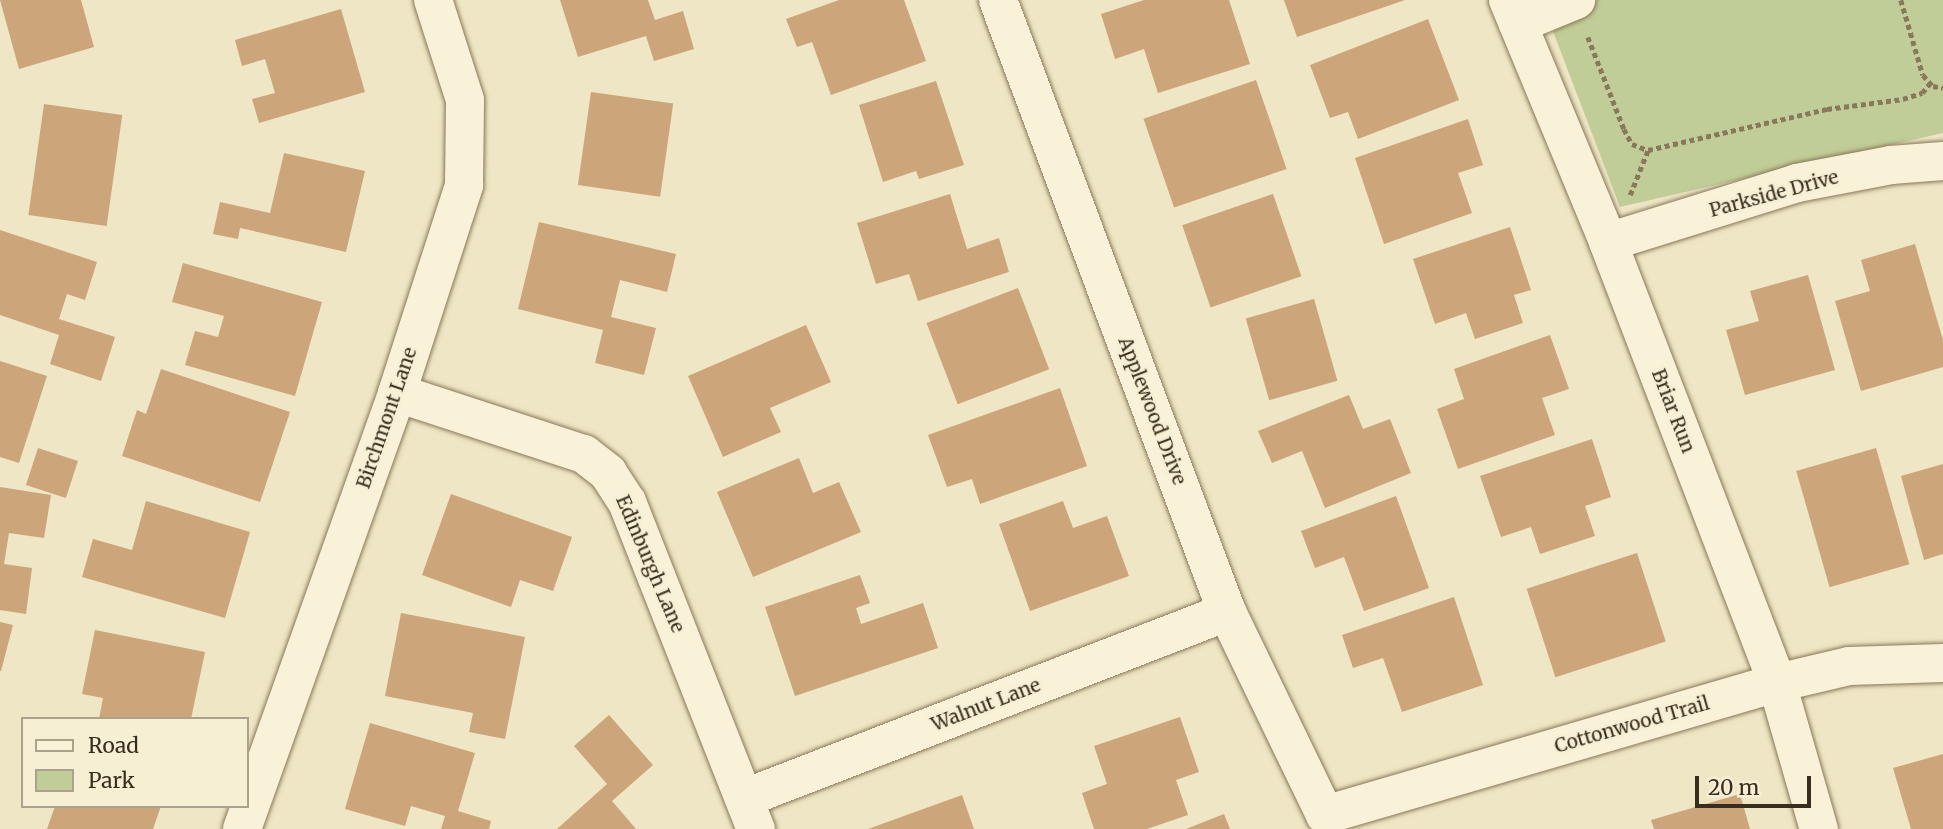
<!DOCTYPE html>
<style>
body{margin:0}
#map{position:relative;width:1943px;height:829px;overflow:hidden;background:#eee6c4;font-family:Merriweather,serif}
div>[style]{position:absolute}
.green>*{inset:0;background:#c1cd98}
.building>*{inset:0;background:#cda57a;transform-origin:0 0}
.path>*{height:4.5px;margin-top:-2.25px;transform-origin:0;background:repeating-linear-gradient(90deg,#89785a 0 5px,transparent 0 8.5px)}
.roads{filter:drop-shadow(0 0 2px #89785a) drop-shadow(0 0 2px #89785a)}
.minor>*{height:38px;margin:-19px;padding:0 19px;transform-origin:19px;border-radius:19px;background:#f9f2d8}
span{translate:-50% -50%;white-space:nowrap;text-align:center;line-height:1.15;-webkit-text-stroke:5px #f6efd4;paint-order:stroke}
.street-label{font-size:19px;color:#392e1e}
.legend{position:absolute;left:21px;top:717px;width:228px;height:91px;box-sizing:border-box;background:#f6efd4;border:2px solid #aaa28b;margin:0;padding:9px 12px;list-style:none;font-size:21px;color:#392e1e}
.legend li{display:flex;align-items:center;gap:14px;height:35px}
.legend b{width:35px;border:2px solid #aaa28b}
.scale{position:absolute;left:1695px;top:776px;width:116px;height:32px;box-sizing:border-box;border:4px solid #392e1e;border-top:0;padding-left:9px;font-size:21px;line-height:24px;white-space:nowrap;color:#392e1e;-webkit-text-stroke:5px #f6efd4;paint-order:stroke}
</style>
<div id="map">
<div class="green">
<i style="clip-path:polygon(1541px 0,1943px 0,1943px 133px,1620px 207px)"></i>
</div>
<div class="building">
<i style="clip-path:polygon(0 0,81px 0,94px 47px,19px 69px)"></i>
<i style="clip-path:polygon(560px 0,648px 0,655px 20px,683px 11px,694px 49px,654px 61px,646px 36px,578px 57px)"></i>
<i style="clip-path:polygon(839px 0,904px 0,926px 61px,831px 95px,812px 42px,797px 47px,786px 19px)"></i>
<i style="clip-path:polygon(1144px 0,1229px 0,1250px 64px,1158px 93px,1144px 49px,1115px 59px,1101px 14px)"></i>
<i style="clip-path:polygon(1284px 0,1405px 0,1297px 37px)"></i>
<i style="clip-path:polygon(341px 9px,365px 92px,259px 123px,252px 99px,275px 93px,265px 59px,242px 66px,235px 40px)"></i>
<i style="clip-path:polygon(1428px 19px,1459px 100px,1358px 139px,1348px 112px,1330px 118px,1310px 65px)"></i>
<i style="left:1256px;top:80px;width:94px;height:119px;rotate:71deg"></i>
<i style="clip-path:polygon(936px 81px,964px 165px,919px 179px,916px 171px,883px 182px,859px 105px)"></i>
<i style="left:591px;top:92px;width:83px;height:94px;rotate:8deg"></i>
<i style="left:44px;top:104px;width:79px;height:112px;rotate:8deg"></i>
<i style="clip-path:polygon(1468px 119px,1483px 165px,1458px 173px,1472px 213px,1384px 244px,1355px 158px)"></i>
<i style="clip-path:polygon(284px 153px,365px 171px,346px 252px,240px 228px,238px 239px,213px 234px,220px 202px,270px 213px)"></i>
<i style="clip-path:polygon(950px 194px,967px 249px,999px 238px,1009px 272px,918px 301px,909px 274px,876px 284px,857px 223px)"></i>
<i style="left:1273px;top:194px;width:87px;height:96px;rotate:71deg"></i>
<i style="clip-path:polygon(539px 222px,676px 254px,667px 292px,620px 280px,611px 317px,656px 328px,644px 375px,595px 363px,603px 330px,518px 309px)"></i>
<i style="clip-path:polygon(1510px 227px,1531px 290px,1514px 295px,1523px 323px,1475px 339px,1466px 313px,1435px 324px,1413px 259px)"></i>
<i style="clip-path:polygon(0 230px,97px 262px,85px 300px,67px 294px,59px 319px,115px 337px,101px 381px,50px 364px,59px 335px,0 315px)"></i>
<i style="clip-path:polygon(1915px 244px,1943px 340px,1943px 367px,1861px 391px,1835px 301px,1870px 291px,1861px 260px)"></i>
<i style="clip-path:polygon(183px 263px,322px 302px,295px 396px,185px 365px,195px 331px,218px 337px,224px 316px,172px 302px)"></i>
<i style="clip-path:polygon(1808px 275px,1835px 370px,1745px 395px,1726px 330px,1759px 321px,1750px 291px)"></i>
<i style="left:1018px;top:288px;width:87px;height:98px;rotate:69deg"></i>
<i style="left:1314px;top:299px;width:85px;height:71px;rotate:74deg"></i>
<i style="clip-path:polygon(806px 325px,831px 382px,770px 408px,781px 432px,723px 457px,688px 376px)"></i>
<i style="clip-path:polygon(1550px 335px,1569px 389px,1542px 398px,1555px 435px,1458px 469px,1437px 409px,1464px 399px,1454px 369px)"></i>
<i style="clip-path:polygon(0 361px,47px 376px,19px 463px,0 457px)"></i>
<i style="clip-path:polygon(161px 369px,290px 412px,260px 502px,122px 456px,137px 410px,146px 414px)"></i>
<i style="clip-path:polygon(1060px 388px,1087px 466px,980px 504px,972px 479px,947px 487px,928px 435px)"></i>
<i style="clip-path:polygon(1349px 395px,1363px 429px,1390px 419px,1411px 473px,1325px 508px,1302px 451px,1272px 463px,1258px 431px)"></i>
<i style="clip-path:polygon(1592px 439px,1611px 497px,1585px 506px,1595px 536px,1540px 554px,1531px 527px,1501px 537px,1480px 476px)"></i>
<i style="left:38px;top:448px;width:42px;height:39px;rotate:18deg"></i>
<i style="left:1876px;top:448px;width:121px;height:83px;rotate:74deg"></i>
<i style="clip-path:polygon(799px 458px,813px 493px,839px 482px,861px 532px,753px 577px,717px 492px)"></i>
<i style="clip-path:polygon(1943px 464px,1943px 554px,1924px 560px,1901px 476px)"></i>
<i style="clip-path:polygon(0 487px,51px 495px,44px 538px,9px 533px,4px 564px,32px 568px,26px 614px,0 610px)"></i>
<i style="clip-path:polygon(451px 494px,572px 537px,553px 591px,520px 580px,511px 607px,422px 575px)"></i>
<i style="clip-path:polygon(1396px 496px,1429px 588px,1364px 611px,1344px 557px,1315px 568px,1301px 531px)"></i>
<i style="clip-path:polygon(146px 501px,250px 532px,225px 618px,82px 577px,93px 539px,132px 550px)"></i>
<i style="clip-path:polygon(1063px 501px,1073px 528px,1107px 516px,1129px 576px,1030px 611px,999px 524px)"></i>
<i style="left:1637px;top:553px;width:93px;height:116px;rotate:72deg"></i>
<i style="clip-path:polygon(860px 575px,870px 603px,856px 608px,861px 624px,923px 603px,938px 648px,795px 696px,765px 607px)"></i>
<i style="clip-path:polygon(1454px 597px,1483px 685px,1402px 712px,1383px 658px,1353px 668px,1342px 635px)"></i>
<i style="clip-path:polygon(401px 613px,525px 637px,505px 739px,469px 732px,473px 713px,385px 696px)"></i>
<i style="clip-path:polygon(0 622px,13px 625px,1px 671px,0 671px)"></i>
<i style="clip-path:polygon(95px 630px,205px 652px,191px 719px,99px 719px,103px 698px,82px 694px)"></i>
<i style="clip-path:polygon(609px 715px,653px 765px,612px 801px,636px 829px,557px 829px,607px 784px,574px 746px)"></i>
<i style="clip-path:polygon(1180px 717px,1199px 772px,1176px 780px,1188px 815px,1147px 829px,1094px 829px,1082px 793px,1107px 784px,1094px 746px)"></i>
<i style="clip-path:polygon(370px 723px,475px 753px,458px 811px,491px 821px,489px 829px,441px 829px,445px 816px,411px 806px,405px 826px,345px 809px)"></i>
<i style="clip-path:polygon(1943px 754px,1943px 829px,1911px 829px,1893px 768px)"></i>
<i style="clip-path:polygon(1740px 794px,1750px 829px,1654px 829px,1651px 820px)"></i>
<i style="clip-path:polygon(962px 795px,974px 829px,868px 829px)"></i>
<i style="clip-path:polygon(55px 806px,161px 806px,153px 829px,47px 829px)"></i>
<i style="clip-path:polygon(1224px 814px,1230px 829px,1186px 829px)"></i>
</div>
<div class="path">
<i style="left:1901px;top:0;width:78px;rotate:73.7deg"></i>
<i style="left:1923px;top:75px;width:15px;rotate:48deg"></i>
<i style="left:1933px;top:86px;width:10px;rotate:11deg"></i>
<i style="left:1588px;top:37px;width:99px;rotate:68.6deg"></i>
<i style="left:1624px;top:129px;width:17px;rotate:62deg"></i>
<i style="left:1632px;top:144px;width:17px;rotate:21deg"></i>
<i style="left:1648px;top:150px;width:184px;rotate:-12.9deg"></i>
<i style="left:1827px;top:109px;width:77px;rotate:-7.5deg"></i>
<i style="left:1903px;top:99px;width:20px;rotate:-18deg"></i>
<i style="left:1922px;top:93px;width:13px;rotate:-51deg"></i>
<i style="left:1630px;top:195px;width:48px;rotate:-68.2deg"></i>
</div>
<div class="roads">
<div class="minor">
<i style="left:998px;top:0;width:653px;rotate:69.49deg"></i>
<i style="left:1227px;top:612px;width:225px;rotate:64.2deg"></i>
<i style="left:1325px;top:815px;width:471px;rotate:-16.3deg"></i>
<i style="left:1777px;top:683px;width:74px;rotate:-13.3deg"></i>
<i style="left:1849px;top:666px;width:94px;rotate:-1.8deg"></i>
<i style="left:1508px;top:0;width:262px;rotate:67.5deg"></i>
<i style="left:1608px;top:242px;width:472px;rotate:69deg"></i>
<i style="left:1777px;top:683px;width:152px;rotate:74deg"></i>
<i style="left:1518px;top:24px;width:63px;rotate:-22.5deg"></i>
<i style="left:1608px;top:242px;width:198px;rotate:-17.3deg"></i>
<i style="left:1797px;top:183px;width:96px;rotate:-10.8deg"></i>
<i style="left:1891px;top:165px;width:52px;rotate:-4.4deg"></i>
<i style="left:397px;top:393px;width:197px;rotate:18.1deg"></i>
<i style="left:584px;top:454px;width:31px;rotate:38deg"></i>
<i style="left:608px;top:473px;width:35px;rotate:57deg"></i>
<i style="left:627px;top:502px;width:352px;rotate:68.5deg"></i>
<i style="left:745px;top:798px;width:517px;rotate:-21.1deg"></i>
<i style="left:242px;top:829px;width:463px;rotate:-70.4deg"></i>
<i style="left:397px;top:393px;width:219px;rotate:-72.1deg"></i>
<i style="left:464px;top:185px;width:85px;rotate:-89.3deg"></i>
<i style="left:465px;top:100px;width:105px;rotate:-107.7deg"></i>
</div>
</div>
<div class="street-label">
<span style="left:1774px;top:194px;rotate:-15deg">Parkside Drive</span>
<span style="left:1152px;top:411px;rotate:69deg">Applewood Drive</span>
<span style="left:1673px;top:411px;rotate:69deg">Briar Run</span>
<span style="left:387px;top:418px;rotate:-71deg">Birchmont Lane</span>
<span style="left:650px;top:564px;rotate:67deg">Edinburgh Lane</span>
<span style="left:986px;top:705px;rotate:-21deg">Walnut Lane</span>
<span style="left:1632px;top:725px;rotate:-16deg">Cottonwood Trail</span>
</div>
<ul class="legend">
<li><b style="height:9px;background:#f9f2d8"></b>Road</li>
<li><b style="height:19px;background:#c1cd98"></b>Park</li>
</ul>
<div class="scale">20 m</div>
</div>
